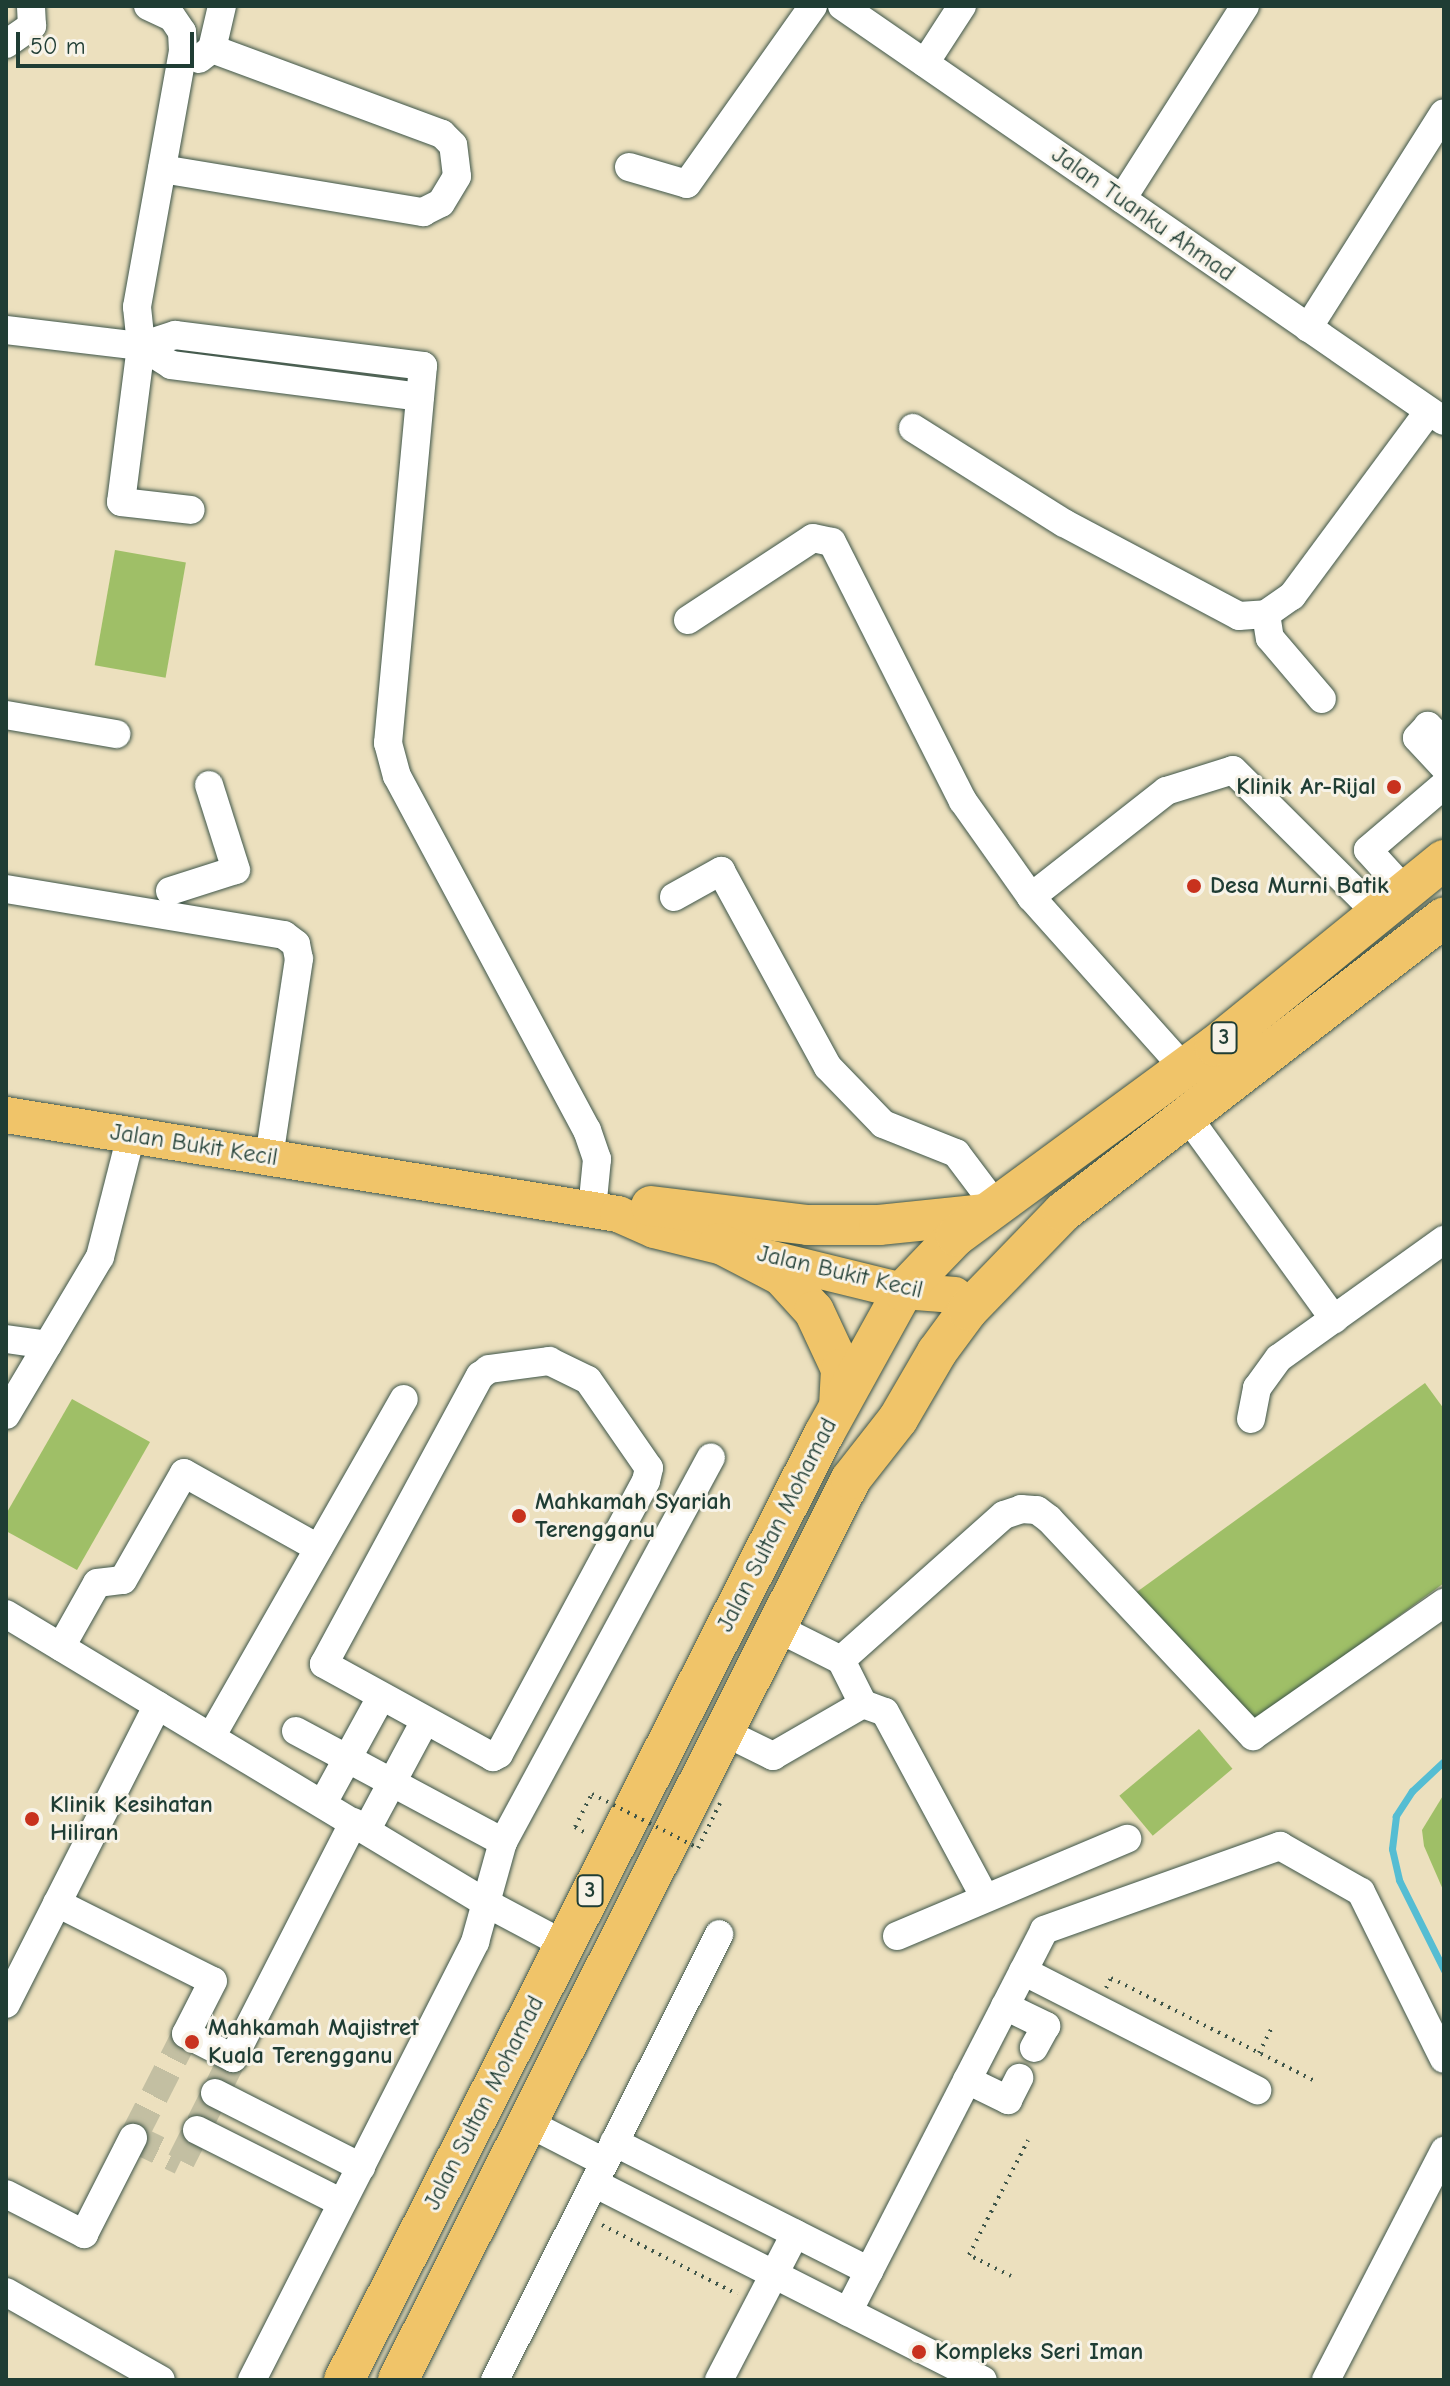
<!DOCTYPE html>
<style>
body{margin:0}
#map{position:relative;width:1450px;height:2386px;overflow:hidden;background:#ece0be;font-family:"Comic Neue",sans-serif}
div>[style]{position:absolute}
.green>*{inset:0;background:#9fbf67;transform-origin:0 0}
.stream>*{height:7px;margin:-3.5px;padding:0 3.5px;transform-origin:3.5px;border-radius:3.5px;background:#55bdd3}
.minor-tunnel>*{height:28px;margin-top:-14px;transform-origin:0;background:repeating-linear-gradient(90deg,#c3bfa2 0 28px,transparent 0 42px)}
.path>*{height:4px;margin-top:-2px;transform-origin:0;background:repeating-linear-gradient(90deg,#3e5549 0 2px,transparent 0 8px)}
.roads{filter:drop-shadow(0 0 2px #3e5549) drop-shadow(0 0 2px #3e5549)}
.minor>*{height:28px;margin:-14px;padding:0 14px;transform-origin:14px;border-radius:14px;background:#fff}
.major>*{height:36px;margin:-18px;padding:0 18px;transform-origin:18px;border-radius:18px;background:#f0c469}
.highway>*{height:40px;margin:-20px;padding:0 20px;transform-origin:20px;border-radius:20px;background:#f0c469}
.path-bridge>*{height:4px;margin-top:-2px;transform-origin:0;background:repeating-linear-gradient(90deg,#3e5549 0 2px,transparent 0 8px)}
.dots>*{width:22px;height:22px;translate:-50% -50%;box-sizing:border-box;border:4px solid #f7f3e8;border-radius:50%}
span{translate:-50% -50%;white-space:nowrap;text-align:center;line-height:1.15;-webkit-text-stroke:6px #f7f3e8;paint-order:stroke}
.shield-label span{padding:2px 6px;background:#f7f3e8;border:2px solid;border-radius:6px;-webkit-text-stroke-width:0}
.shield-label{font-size:22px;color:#1f3d34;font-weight:700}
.street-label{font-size:24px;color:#1f3d34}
.poi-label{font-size:24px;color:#1f3d34;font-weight:700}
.right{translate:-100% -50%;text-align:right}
.left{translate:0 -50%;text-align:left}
.frame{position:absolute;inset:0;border:8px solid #1f3d34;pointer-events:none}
.scale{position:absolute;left:16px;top:32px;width:178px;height:36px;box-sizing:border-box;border:4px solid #1f3d34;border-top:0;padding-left:10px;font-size:24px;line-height:28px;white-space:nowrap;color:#1f3d34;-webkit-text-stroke:6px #f7f3e8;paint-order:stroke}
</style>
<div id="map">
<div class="green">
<i style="left:115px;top:550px;width:72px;height:117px;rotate:10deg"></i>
<i style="clip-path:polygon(1425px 1383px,1444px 1409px,1444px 1583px,1253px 1722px,1134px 1594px)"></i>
<i style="clip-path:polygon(72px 1399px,150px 1442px,77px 1570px,6px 1531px,6px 1514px)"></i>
<i style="left:1199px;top:1729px;width:52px;height:104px;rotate:50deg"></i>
<i style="clip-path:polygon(1444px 1794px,1444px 1892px,1424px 1846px,1422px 1830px)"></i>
</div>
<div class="stream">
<i style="left:1444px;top:1761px;width:44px;rotate:136.8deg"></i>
<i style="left:1412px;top:1791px;width:30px;rotate:123deg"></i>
<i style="left:1396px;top:1816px;width:33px;rotate:97deg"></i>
<i style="left:1392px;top:1849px;width:32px;rotate:77deg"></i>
<i style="left:1399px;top:1880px;width:101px;rotate:63.4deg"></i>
</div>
<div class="minor-tunnel">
<i style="left:186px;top:2034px;width:117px;rotate:117deg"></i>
<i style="left:133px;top:2138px;width:53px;rotate:25.6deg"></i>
<i style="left:181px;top:2161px;width:115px;rotate:-63.2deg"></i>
</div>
<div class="path">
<i style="left:575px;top:1827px;width:13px;rotate:29deg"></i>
<i style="left:1106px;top:1988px;width:11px;rotate:-63deg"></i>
<i style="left:1111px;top:1978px;width:229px;rotate:26.8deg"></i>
<i style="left:1259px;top:2053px;width:31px;rotate:-63deg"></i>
<i style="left:602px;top:2225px;width:152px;rotate:27.1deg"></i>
<i style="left:1011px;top:2276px;width:47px;rotate:-153.4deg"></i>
<i style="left:969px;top:2255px;width:129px;rotate:-62.8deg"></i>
</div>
<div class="roads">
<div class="minor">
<i style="left:148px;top:6px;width:26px;rotate:25deg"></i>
<i style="left:172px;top:17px;width:18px;rotate:56deg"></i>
<i style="left:182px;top:32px;width:19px;rotate:87deg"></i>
<i style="left:183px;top:51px;width:260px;rotate:100.2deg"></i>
<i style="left:137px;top:307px;width:39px;rotate:84deg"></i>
<i style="left:141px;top:346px;width:157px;rotate:97.3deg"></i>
<i style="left:121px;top:502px;width:70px;rotate:6.5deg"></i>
<i style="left:842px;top:6px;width:731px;rotate:34.58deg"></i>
<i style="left:6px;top:44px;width:32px;rotate:-35deg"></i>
<i style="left:32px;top:26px;width:20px;rotate:-93deg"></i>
<i style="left:199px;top:59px;width:16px;rotate:-38deg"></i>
<i style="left:212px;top:49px;width:44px;rotate:-76.9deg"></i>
<i style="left:925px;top:63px;width:68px;rotate:-57deg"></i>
<i style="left:629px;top:167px;width:60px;rotate:16.3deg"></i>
<i style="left:687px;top:184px;width:218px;rotate:-54.7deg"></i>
<i style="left:162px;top:169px;width:265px;rotate:9.4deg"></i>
<i style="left:423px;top:212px;width:20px;rotate:-27deg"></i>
<i style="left:441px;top:203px;width:31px;rotate:-59deg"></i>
<i style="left:457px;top:176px;width:31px;rotate:-97deg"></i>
<i style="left:453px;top:145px;width:16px;rotate:-135deg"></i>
<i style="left:442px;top:134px;width:245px;rotate:-159.7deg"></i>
<i style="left:1122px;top:199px;width:229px;rotate:-57.5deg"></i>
<i style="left:1308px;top:328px;width:254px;rotate:-57.7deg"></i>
<i style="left:6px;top:330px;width:136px;rotate:6.8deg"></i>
<i style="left:141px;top:346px;width:36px;rotate:32deg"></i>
<i style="left:171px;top:365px;width:251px;rotate:7.3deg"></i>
<i style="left:141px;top:346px;width:36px;rotate:-18deg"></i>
<i style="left:175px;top:335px;width:250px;rotate:7.1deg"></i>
<i style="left:423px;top:366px;width:379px;rotate:95.3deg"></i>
<i style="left:388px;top:743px;width:34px;rotate:75deg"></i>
<i style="left:397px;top:776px;width:402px;rotate:61.8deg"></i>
<i style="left:587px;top:1130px;width:31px;rotate:71deg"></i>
<i style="left:597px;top:1159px;width:51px;rotate:95.6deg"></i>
<i style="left:913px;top:428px;width:178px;rotate:32.2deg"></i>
<i style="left:1064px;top:523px;width:198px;rotate:28deg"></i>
<i style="left:1239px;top:616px;width:27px;rotate:-4deg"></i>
<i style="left:1266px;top:614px;width:32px;rotate:-35deg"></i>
<i style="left:1292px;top:596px;width:230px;rotate:-53.5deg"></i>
<i style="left:1266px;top:614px;width:24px;rotate:81deg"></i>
<i style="left:1270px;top:638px;width:80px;rotate:49.6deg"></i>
<i style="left:688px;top:620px;width:149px;rotate:-33.3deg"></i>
<i style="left:813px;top:538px;width:19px;rotate:12deg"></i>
<i style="left:832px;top:542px;width:290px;rotate:63.2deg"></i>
<i style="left:963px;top:801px;width:118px;rotate:54.7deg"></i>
<i style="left:1031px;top:897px;width:229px;rotate:48.2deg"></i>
<i style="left:6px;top:715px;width:112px;rotate:9.8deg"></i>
<i style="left:1444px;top:742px;width:23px;rotate:-135deg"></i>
<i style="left:1428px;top:726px;width:16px;rotate:133deg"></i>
<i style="left:1417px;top:738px;width:40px;rotate:47deg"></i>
<i style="left:6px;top:889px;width:282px;rotate:9.4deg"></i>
<i style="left:284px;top:935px;width:15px;rotate:37deg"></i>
<i style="left:296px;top:944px;width:15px;rotate:79deg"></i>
<i style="left:299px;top:959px;width:200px;rotate:98.6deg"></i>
<i style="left:170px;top:891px;width:69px;rotate:-17.7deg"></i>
<i style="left:236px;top:870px;width:89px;rotate:-107.6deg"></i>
<i style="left:1407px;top:893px;width:58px;rotate:-132.2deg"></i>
<i style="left:1368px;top:850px;width:100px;rotate:-40.5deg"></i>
<i style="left:674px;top:897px;width:54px;rotate:-29deg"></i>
<i style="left:721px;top:871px;width:223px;rotate:61.4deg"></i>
<i style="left:828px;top:1067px;width:79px;rotate:46deg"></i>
<i style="left:883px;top:1124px;width:79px;rotate:21.7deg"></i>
<i style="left:956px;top:1153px;width:66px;rotate:53deg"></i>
<i style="left:1031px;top:897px;width:172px;rotate:-38.1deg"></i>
<i style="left:1166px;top:791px;width:70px;rotate:-17.4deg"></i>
<i style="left:1233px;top:770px;width:206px;rotate:44.8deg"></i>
<i style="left:1187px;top:1116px;width:251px;rotate:54.1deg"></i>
<i style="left:6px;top:1339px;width:42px;rotate:8.1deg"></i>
<i style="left:549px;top:1361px;width:43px;rotate:26deg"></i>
<i style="left:588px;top:1380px;width:107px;rotate:55.3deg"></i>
<i style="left:649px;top:1468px;width:13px;rotate:103deg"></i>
<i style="left:646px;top:1481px;width:310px;rotate:118.3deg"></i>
<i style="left:499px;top:1754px;width:7px;rotate:153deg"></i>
<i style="left:493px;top:1757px;width:193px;rotate:-151.2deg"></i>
<i style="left:324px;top:1664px;width:328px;rotate:-61.6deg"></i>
<i style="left:480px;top:1376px;width:11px;rotate:-38deg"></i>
<i style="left:489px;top:1369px;width:61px;rotate:-7.6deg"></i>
<i style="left:6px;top:1415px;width:184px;rotate:-59.3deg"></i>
<i style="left:100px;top:1257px;width:126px;rotate:-75.7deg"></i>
<i style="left:1251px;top:1419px;width:32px;rotate:-79deg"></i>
<i style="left:1257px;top:1388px;width:37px;rotate:-54deg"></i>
<i style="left:1279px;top:1358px;width:203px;rotate:-35.6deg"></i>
<i style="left:6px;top:1614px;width:560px;rotate:31.05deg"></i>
<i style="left:486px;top:1903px;width:87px;rotate:28deg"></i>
<i style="left:775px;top:1627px;width:74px;rotate:26.6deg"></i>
<i style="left:841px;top:1660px;width:49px;rotate:63.4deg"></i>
<i style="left:863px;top:1704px;width:23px;rotate:20deg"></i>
<i style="left:885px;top:1712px;width:211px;rotate:61.7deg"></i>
<i style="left:61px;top:1647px;width:73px;rotate:-60.6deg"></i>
<i style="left:97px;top:1583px;width:26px;rotate:-7deg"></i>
<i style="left:123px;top:1580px;width:123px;rotate:-60.3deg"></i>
<i style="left:184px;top:1473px;width:154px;rotate:29.2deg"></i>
<i style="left:841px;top:1660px;width:218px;rotate:-41.7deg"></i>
<i style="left:1004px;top:1515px;width:18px;rotate:-19deg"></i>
<i style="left:1021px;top:1509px;width:16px;rotate:4deg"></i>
<i style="left:1037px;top:1510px;width:15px;rotate:37deg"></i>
<i style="left:1049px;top:1519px;width:298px;rotate:46.8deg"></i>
<i style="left:1253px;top:1736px;width:233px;rotate:-34.9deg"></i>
<i style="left:296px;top:1731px;width:235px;rotate:28.2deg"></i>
<i style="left:722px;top:1731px;width:57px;rotate:26.1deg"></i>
<i style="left:773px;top:1756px;width:104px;rotate:-30deg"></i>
<i style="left:211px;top:1737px;width:389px;rotate:-60.3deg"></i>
<i style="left:323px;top:1803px;width:121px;rotate:-61.3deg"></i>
<i style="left:367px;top:1829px;width:123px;rotate:-61.8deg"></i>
<i style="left:57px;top:1903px;width:174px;rotate:26.6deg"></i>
<i style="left:213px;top:1981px;width:59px;rotate:117deg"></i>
<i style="left:186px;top:2034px;width:53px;rotate:27.1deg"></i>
<i style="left:233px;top:2058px;width:265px;rotate:-62.9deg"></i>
<i style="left:897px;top:1936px;width:250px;rotate:-22.9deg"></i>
<i style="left:1023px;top:1971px;width:263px;rotate:27deg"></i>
<i style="left:6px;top:2004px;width:335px;rotate:-63.1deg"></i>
<i style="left:1005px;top:2006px;width:46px;rotate:26deg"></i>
<i style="left:1046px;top:2026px;width:25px;rotate:119deg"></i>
<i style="left:967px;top:2080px;width:46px;rotate:26deg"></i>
<i style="left:1008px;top:2100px;width:25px;rotate:-63deg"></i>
<i style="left:215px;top:2093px;width:164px;rotate:26.9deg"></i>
<i style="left:526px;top:2122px;width:88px;rotate:27.1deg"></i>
<i style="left:197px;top:2130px;width:162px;rotate:26.7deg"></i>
<i style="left:614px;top:2142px;width:286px;rotate:26.8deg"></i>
<i style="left:594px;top:2183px;width:436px;rotate:26.9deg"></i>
<i style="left:6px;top:2194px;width:88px;rotate:27.1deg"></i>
<i style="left:84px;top:2234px;width:108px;rotate:-63deg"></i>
<i style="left:6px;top:2292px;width:178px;rotate:29.6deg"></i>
<i style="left:848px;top:2312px;width:429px;rotate:-62.8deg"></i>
<i style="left:1044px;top:1930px;width:251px;rotate:-19.6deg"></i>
<i style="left:1280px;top:1846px;width:93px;rotate:29.6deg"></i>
<i style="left:1361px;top:1892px;width:186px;rotate:63.6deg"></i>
<i style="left:252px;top:2380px;width:492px;rotate:-63deg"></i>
<i style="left:475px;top:1942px;width:104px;rotate:-74.4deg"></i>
<i style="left:503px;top:1842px;width:437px;rotate:-61.6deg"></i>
<i style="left:495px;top:2380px;width:499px;rotate:-63.3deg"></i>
<i style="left:719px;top:2380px;width:165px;rotate:-62.5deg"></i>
<i style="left:1326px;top:2380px;width:258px;rotate:-62.7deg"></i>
</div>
<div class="major">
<i style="left:6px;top:1115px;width:620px;rotate:9.19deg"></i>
<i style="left:618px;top:1214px;width:39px;rotate:24deg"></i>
<i style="left:654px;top:1230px;width:256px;rotate:13.8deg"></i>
<i style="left:903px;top:1291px;width:52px;rotate:4.4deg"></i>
</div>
<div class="highway">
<i style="left:651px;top:1206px;width:158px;rotate:6.9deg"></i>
<i style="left:808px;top:1225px;width:71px"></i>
<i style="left:879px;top:1225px;width:107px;rotate:-5.9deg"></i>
<i style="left:719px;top:1243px;width:71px;rotate:27.6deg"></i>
<i style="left:782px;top:1276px;width:47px;rotate:47.6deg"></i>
<i style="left:814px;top:1311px;width:64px;rotate:65deg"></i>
<i style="left:841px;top:1369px;width:35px;rotate:93deg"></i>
<i style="left:344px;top:2380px;width:1061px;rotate:-63.1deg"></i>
<i style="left:824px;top:1434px;width:163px;rotate:-61.1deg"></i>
<i style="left:903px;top:1291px;width:76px;rotate:-46.1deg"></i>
<i style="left:956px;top:1236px;width:321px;rotate:-36.3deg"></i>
<i style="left:1215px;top:1046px;width:295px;rotate:-39.1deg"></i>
<i style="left:398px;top:2380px;width:1008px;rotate:-63.31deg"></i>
<i style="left:851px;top:1479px;width:76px;rotate:-51.9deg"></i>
<i style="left:898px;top:1419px;width:78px;rotate:-59.8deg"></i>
<i style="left:937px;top:1352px;width:52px;rotate:-53.6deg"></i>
<i style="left:968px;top:1310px;width:136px;rotate:-45.9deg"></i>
<i style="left:1063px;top:1212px;width:482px;rotate:-37.7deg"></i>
</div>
</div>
<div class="path-bridge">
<i style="left:575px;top:1827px;width:37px;rotate:-63deg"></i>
<i style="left:592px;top:1794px;width:119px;rotate:27deg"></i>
<i style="left:698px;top:1848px;width:50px;rotate:-63.9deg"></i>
</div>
<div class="dots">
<i style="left:1394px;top:787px;background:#c8321e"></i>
<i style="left:1194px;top:886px;background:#c8321e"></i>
<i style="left:519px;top:1516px;background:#c8321e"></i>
<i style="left:32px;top:1819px;background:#c8321e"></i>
<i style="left:192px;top:2042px;background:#c8321e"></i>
<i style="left:919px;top:2352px;background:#c8321e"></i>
</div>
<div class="shield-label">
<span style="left:1224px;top:1038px">3</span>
<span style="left:590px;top:1891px">3</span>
</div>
<div class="street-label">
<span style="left:1143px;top:214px;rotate:35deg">Jalan Tuanku Ahmad</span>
<span style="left:194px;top:1145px;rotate:9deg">Jalan Bukit Kecil</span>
<span style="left:840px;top:1272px;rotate:13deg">Jalan Bukit Kecil</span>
<span style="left:777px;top:1525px;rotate:-63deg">Jalan Sultan Mohamad</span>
<span style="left:484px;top:2103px;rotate:-63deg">Jalan Sultan Mohamad</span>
</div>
<div class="poi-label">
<span class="right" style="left:1376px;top:787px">Klinik Ar-Rijal</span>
<span class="left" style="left:1210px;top:886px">Desa Murni Batik</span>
<span class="left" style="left:535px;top:1516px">Mahkamah Syariah<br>Terengganu</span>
<span class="left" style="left:50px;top:1819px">Klinik Kesihatan<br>Hiliran</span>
<span class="left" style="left:208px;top:2042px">Mahkamah Majistret<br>Kuala Terengganu</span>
<span class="left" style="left:935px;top:2352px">Kompleks Seri Iman</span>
</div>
<div class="frame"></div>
<div class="scale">50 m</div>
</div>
